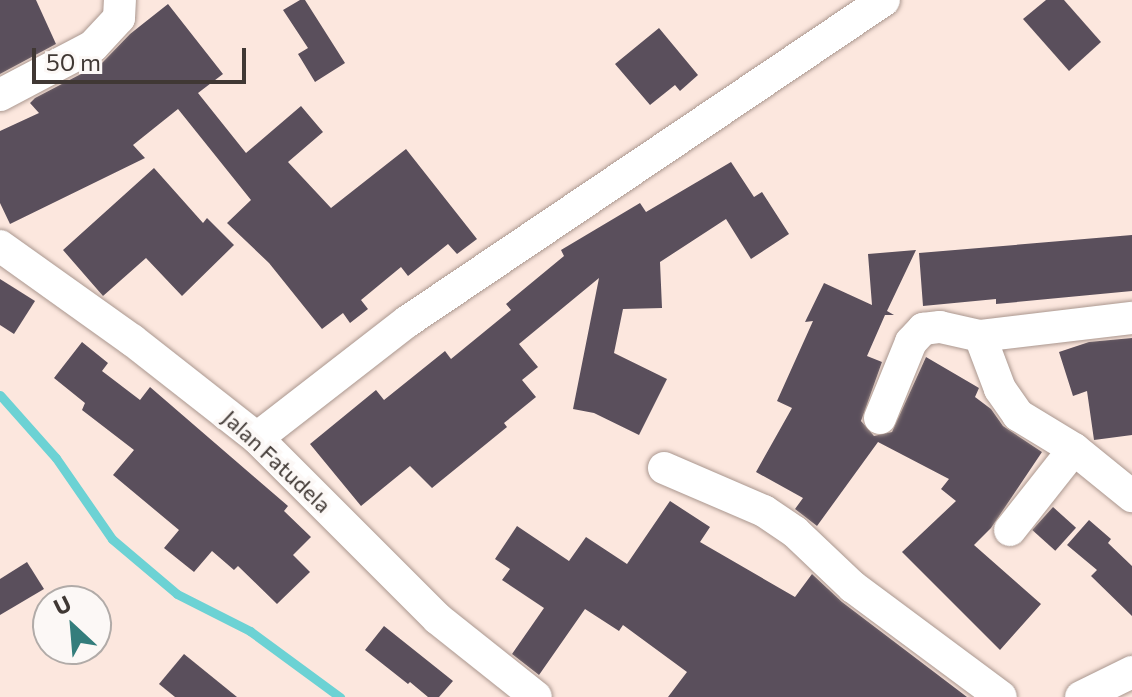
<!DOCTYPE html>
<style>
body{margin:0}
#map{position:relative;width:1132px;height:697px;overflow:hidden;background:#fce7de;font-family:Commissioner,sans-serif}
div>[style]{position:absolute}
.stream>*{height:9px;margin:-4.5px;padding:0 4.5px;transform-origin:4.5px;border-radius:4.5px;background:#6cd2d4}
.building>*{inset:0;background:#5a4f5c;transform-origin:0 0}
.roads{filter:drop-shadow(0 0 2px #aa978f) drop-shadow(0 0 2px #aa978f)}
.minor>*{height:32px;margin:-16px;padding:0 16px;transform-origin:16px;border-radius:16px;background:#fff}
span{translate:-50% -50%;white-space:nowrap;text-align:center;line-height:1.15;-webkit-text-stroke:8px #fcf8f6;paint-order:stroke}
.street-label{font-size:22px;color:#403834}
.north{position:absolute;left:32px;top:585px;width:80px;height:80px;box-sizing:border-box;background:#fcf8f6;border:2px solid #b1aba8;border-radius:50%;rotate:334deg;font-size:22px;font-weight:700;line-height:32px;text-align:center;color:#403834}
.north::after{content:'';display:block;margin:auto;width:28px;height:36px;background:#347d7c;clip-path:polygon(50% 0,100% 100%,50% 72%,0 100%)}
.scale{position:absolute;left:32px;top:48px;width:214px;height:36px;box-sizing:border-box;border:4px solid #403834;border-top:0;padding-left:10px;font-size:24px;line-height:28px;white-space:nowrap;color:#403834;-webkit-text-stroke:6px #fcf8f6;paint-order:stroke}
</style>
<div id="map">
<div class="stream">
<i style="left:0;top:395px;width:84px;rotate:48.4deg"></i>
<i style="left:56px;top:458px;width:98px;rotate:55.3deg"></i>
<i style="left:112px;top:539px;width:85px;rotate:40.2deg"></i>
<i style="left:177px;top:594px;width:82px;rotate:26.9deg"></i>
<i style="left:250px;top:631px;width:112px;rotate:36.3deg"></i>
</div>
<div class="building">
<i style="clip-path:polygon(0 0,36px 0,56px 44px,0 74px)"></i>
<i style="clip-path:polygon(300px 0,305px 0,345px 63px,315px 82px,298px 54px,308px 48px,283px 10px)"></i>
<i style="clip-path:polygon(1046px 0,1064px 0,1101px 42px,1069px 71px,1023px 19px)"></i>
<i style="clip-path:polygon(168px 4px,223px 74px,198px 93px,246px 153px,301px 106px,323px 132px,288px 162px,331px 208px,406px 149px,477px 239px,457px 254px,448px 244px,408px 276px,401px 267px,361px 300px,368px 309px,350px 323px,343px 313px,322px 329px,269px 263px,227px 223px,251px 200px,178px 109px,133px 145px,145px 158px,10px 224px,0 203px,0 131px,39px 113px,30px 103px,35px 98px,102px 63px,130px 34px)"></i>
<i style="clip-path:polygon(659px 28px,698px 75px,680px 91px,675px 85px,650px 105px,615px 64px)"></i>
<i style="clip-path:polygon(731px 162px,754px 197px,762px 192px,789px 234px,751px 259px,726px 219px,660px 262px,662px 308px,623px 309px,614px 353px,667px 379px,639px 435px,594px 413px,573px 409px,599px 278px,519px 344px,538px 367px,522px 380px,536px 397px,504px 423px,507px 427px,432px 488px,410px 466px,361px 506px,310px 444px,376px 390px,384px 400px,445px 351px,451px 359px,511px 310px,506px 304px,564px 256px,561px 250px,640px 203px,646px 212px)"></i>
<i style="clip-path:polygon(154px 168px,203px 223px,207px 218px,234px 245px,182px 296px,146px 258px,103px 296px,63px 250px)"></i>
<i style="clip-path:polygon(1132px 235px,1132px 291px,996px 304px,996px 299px,923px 306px,919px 253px)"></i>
<i style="clip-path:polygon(916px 250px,887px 311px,894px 315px,885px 315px,867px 356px,882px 362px,861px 421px,874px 436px,892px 432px,926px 357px,979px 388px,975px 397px,991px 409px,1003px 426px,1042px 452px,991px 528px,974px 545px,1041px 604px,1000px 650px,902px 552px,956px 501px,941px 489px,949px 479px,878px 442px,817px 526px,795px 509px,803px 498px,756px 472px,792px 408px,777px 401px,813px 321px,805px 322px,824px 283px,872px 305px,868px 254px)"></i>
<i style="clip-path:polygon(0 279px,35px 301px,14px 334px,0 325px)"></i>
<i style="clip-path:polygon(1132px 338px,1132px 435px,1094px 440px,1087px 391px,1073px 396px,1059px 352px,1089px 342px)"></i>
<i style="clip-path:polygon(82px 342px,108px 363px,102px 371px,140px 400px,150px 387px,288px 506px,284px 511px,311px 537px,293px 555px,310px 572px,277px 604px,238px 566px,234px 570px,212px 551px,194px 572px,164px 548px,179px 530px,113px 475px,134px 450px,82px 410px,85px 403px,54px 378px)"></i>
<i style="clip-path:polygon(670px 501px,710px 527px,700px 542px,795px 597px,812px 574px,842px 602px,967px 697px,668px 697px,687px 672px,623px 625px,619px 631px,585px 609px,539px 675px,512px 654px,544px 608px,502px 580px,510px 569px,495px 559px,517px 526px,569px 561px,586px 537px,627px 564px)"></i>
<i style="left:1053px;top:507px;width:31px;height:31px;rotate:42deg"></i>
<i style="clip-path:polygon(1089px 520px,1111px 539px,1108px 543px,1132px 566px,1132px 616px,1091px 576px,1097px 570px,1067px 545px)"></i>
<i style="clip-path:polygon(27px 562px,44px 589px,0 615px,0 579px)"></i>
<i style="clip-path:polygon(384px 626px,453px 681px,439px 697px,428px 697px,410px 682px,408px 684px,365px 650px)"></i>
<i style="clip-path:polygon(184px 654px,237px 697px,175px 697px,159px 684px)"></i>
</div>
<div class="roads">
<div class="minor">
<i style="left:0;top:95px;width:105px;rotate:-27.8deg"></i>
<i style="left:93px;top:46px;width:38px;rotate:-47deg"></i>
<i style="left:119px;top:18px;width:18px;rotate:-87deg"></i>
<i style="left:0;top:246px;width:162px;rotate:35.5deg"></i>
<i style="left:132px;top:340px;width:159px;rotate:38.1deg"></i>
<i style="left:257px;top:438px;width:256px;rotate:45deg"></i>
<i style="left:438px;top:619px;width:125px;rotate:38.5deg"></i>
<i style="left:980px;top:336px;width:57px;rotate:69.3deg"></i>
<i style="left:1000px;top:389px;width:32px;rotate:55deg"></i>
<i style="left:1018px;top:415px;width:66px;rotate:31.3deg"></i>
<i style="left:1074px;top:449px;width:75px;rotate:39deg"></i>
<i style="left:880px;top:418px;width:82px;rotate:-67.8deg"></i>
<i style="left:911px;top:342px;width:18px;rotate:-47deg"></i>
<i style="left:923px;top:329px;width:17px;rotate:-7deg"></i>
<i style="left:940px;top:327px;width:41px;rotate:12.7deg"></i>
<i style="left:980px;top:336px;width:153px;rotate:-6.8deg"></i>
<i style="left:257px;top:438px;width:191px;rotate:-37.8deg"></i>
<i style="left:408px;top:321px;width:574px;rotate:-33.99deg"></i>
<i style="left:664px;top:468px;width:109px;rotate:23.3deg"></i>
<i style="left:764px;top:511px;width:37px;rotate:34deg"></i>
<i style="left:795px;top:532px;width:80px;rotate:43.5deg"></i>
<i style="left:853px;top:587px;width:184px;rotate:36.6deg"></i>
<i style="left:1010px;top:530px;width:103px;rotate:-51.7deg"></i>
<i style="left:1081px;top:697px;width:57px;rotate:-26.1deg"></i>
</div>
</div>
<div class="street-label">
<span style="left:277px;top:461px;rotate:43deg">Jalan Fatudela</span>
</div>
<div class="north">U</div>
<div class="scale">50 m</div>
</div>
